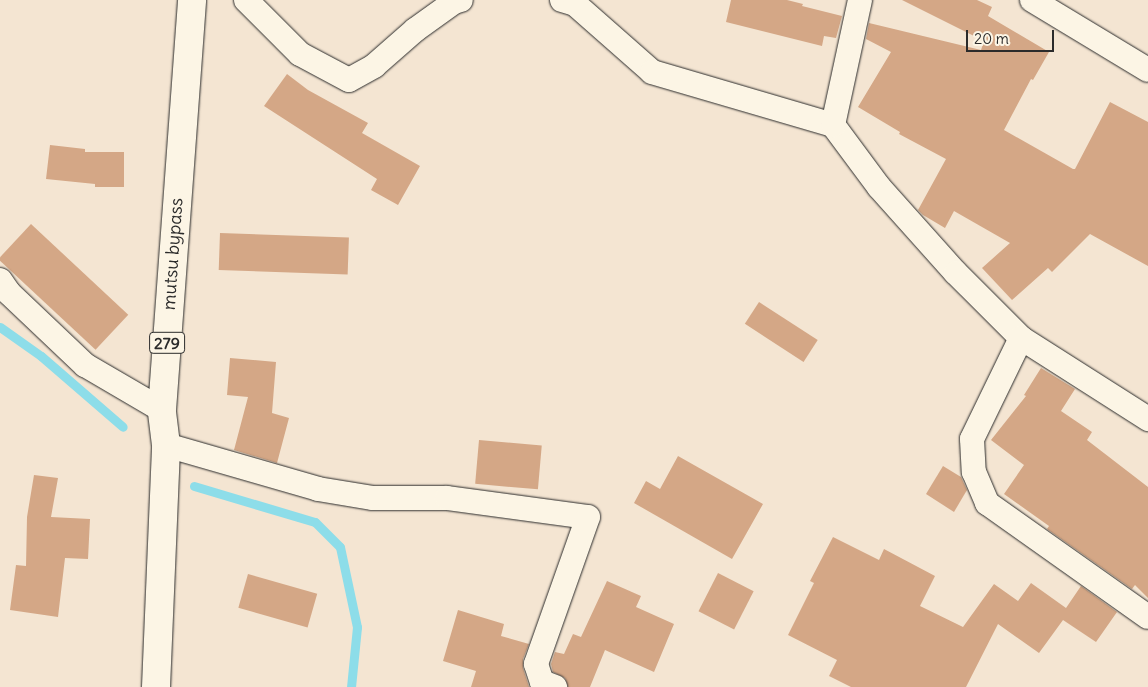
<!DOCTYPE html>
<style>
body{margin:0}
#map{position:relative;width:1148px;height:687px;overflow:hidden;background:#f4e5d2;font-family:Delius,sans-serif}
div>[style]{position:absolute}
.stream>*{height:9px;margin:-4.5px;padding:0 4.5px;transform-origin:4.5px;border-radius:4.5px;background:#8ddde9}
.building>*{inset:0;background:#d4a786;transform-origin:0 0}
.roads{filter:drop-shadow(0 0 1px #2b2b2b) drop-shadow(0 0 1px #2b2b2b)}
.street>*{height:24px;margin:-12px;padding:0 12px;transform-origin:12px;border-radius:12px;background:#fcf5e5}
.highway>*{height:28px;margin:-14px;padding:0 14px;transform-origin:14px;border-radius:14px;background:#fcf5e5}
span{translate:-50% -50%;white-space:nowrap;text-align:center;line-height:1.15;-webkit-text-stroke:5px #fcf5e5;paint-order:stroke}
.shield-label span{padding:1px 4px;background:#fcf5e5;border:1px solid;border-radius:4px;-webkit-text-stroke-width:0}
.shield-label{font-size:16px;color:#2b2b2b;font-weight:700}
.street-label{font-size:18px;color:#2b2b2b}
.scale{position:absolute;left:966px;top:30px;width:88px;height:22px;box-sizing:border-box;border:2px solid #2b2b2b;border-top:0;padding-left:6px;font-size:15px;line-height:18px;white-space:nowrap;color:#2b2b2b;-webkit-text-stroke:4px #fcf5e5;paint-order:stroke}
</style>
<div id="map">
<div class="stream">
<i style="left:0;top:327px;width:50px;rotate:35.3deg"></i>
<i style="left:41px;top:356px;width:108px;rotate:40.9deg"></i>
<i style="left:194px;top:486px;width:126px;rotate:16.6deg"></i>
<i style="left:315px;top:522px;width:35px;rotate:45deg"></i>
<i style="left:340px;top:547px;width:82px;rotate:78deg"></i>
<i style="left:357px;top:627px;width:60px;rotate:95.7deg"></i>
</div>
<div class="building">
<i style="clip-path:polygon(731px 0,787px 0,803px 4px,802px 6px,842px 16px,836px 38px,824px 36px,822px 46px,726px 22px)"></i>
<i style="clip-path:polygon(902px 0,977px 0,992px 7px,988px 16px,1049px 52px,1033px 80px,1031px 79px,1004px 130px,1073px 169px,1075px 169px,1110px 102px,1148px 122px,1148px 266px,1090px 234px,1052px 272px,1048px 268px,1012px 300px,982px 268px,1010px 243px,954px 211px,945px 228px,923px 215px,918px 210px,946px 159px,899px 134px,900px 132px,858px 107px,891px 52px,866px 39px,869px 23px,981px 50px,984px 41px)"></i>
<i style="clip-path:polygon(287px 74px,308px 90px,368px 123px,362px 133px,420px 166px,398px 205px,371px 190px,377px 179px,264px 106px)"></i>
<i style="clip-path:polygon(50px 145px,85px 149px,85px 152px,124px 152px,124px 187px,95px 187px,95px 184px,46px 179px)"></i>
<i style="left:31px;top:224px;width:133px;height:48px;rotate:43deg"></i>
<i style="left:220px;top:233px;width:129px;height:37px;rotate:2deg"></i>
<i style="left:759px;top:302px;width:70px;height:26px;rotate:33deg"></i>
<i style="clip-path:polygon(230px 358px,276px 362px,272px 413px,289px 418px,277px 463px,234px 450px,248px 397px,227px 395px)"></i>
<i style="clip-path:polygon(1041px 368px,1075px 389px,1061px 411px,1092px 432px,1087px 440px,1148px 487px,1148px 598px,1135px 585px,1132px 589px,1047px 529px,1049px 526px,1004px 494px,1024px 465px,991px 440px,1026px 396px,1024px 395px)"></i>
<i style="left:479px;top:440px;width:63px;height:44px;rotate:5deg"></i>
<i style="clip-path:polygon(678px 456px,763px 504px,732px 559px,634px 503px,646px 481px,660px 489px)"></i>
<i style="clip-path:polygon(943px 466px,961px 477px,967px 490px,954px 512px,926px 494px)"></i>
<i style="clip-path:polygon(34px 475px,58px 478px,51px 517px,90px 519px,88px 559px,65px 558px,58px 617px,10px 610px,16px 565px,26px 566px,27px 517px)"></i>
<i style="clip-path:polygon(833px 537px,879px 560px,884px 549px,935px 576px,920px 606px,963px 627px,994px 584px,1018px 601px,1031px 583px,1066px 608px,1081px 586px,1117px 612px,1096px 642px,1063px 620px,1039px 653px,998px 624px,966px 687px,851px 687px,829px 676px,837px 660px,788px 635px,814px 583px,810px 581px)"></i>
<i style="left:718px;top:573px;width:40px;height:43px;rotate:27deg"></i>
<i style="left:248px;top:574px;width:72px;height:35px;rotate:16deg"></i>
<i style="clip-path:polygon(607px 581px,641px 596px,636px 607px,674px 624px,654px 672px,605px 650px,590px 687px,568px 687px,565px 678px,553px 672px,551px 664px,555px 652px,564px 654px,573px 634px,581px 637px)"></i>
<i style="clip-path:polygon(458px 610px,504px 624px,501px 636px,529px 644px,523px 659px,523px 668px,529px 687px,471px 687px,476px 671px,443px 661px)"></i>
</div>
<div class="roads">
<div class="street">
<i style="left:246px;top:0;width:76px;rotate:45deg"></i>
<i style="left:300px;top:54px;width:55px;rotate:28deg"></i>
<i style="left:349px;top:80px;width:29px;rotate:-29deg"></i>
<i style="left:374px;top:66px;width:55px;rotate:-41.3deg"></i>
<i style="left:415px;top:30px;width:48px;rotate:-35.7deg"></i>
<i style="left:454px;top:2px;width:7px;rotate:-16deg"></i>
<i style="left:562px;top:0;width:14px;rotate:17deg"></i>
<i style="left:575px;top:4px;width:103px;rotate:41.4deg"></i>
<i style="left:652px;top:72px;width:189px;rotate:16.3deg"></i>
<i style="left:833px;top:125px;width:77px;rotate:53.4deg"></i>
<i style="left:879px;top:187px;width:115px;rotate:48.2deg"></i>
<i style="left:956px;top:273px;width:92px;rotate:45deg"></i>
<i style="left:1021px;top:338px;width:151px;rotate:32.5deg"></i>
<i style="left:1032px;top:0;width:135px;rotate:31.1deg"></i>
<i style="left:833px;top:125px;width:128px;rotate:-77.8deg"></i>
<i style="left:0;top:280px;width:16px;rotate:55deg"></i>
<i style="left:9px;top:293px;width:105px;rotate:43.5deg"></i>
<i style="left:85px;top:365px;width:89px;rotate:30.3deg"></i>
<i style="left:1021px;top:338px;width:112px;rotate:115.9deg"></i>
<i style="left:972px;top:439px;width:33px;rotate:87deg"></i>
<i style="left:974px;top:472px;width:34px;rotate:67deg"></i>
<i style="left:987px;top:503px;width:197px;rotate:35.3deg"></i>
<i style="left:166px;top:445px;width:158px;rotate:16.1deg"></i>
<i style="left:318px;top:489px;width:56px;rotate:9.3deg"></i>
<i style="left:373px;top:498px;width:74px"></i>
<i style="left:447px;top:498px;width:142px;rotate:7.7deg"></i>
<i style="left:588px;top:517px;width:156px;rotate:109.5deg"></i>
<i style="left:536px;top:664px;width:19px;rotate:72deg"></i>
<i style="left:542px;top:682px;width:14px;rotate:21deg"></i>
</div>
<div class="highway">
<i style="left:156px;top:687px;width:242px;rotate:-87.6deg"></i>
<i style="left:166px;top:445px;width:35px;rotate:-97deg"></i>
<i style="left:162px;top:410px;width:411px;rotate:-85.8deg"></i>
</div>
</div>
<div class="shield-label">
<span style="left:167px;top:343px">279</span>
</div>
<div class="street-label">
<span style="left:173px;top:254px;rotate:-86deg">mutsu bypass</span>
</div>
<div class="scale">20 m</div>
</div>
